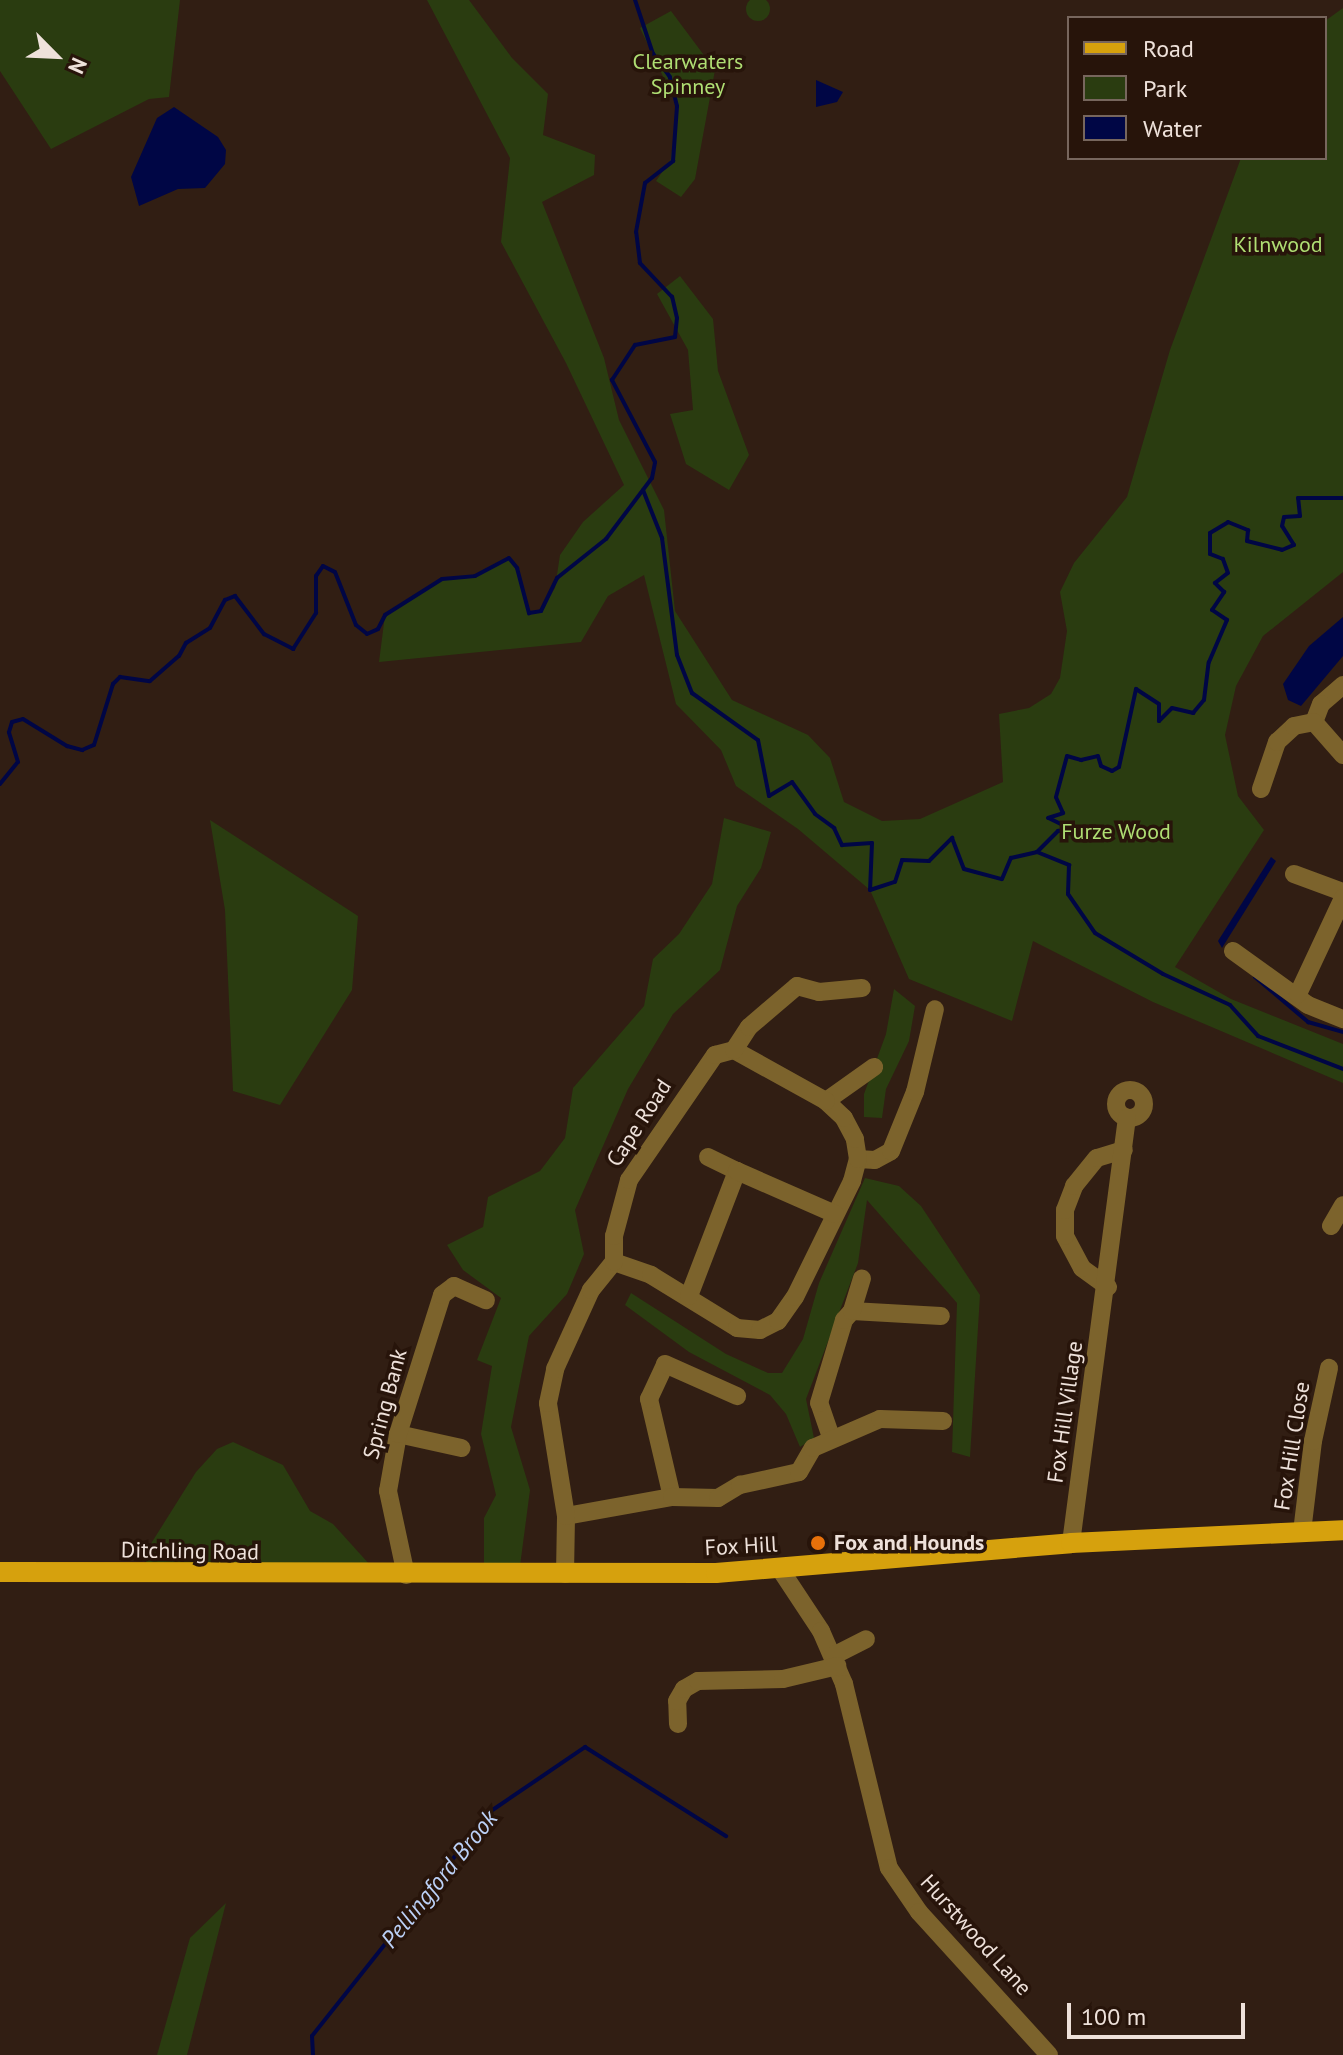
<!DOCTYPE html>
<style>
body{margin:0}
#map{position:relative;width:1343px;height:2055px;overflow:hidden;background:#311e13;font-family:"PT Sans",sans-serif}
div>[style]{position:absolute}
.green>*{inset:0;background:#2a3c10}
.round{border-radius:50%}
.water>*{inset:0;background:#000645}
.stream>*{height:4px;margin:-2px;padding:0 2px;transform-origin:2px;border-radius:2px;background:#000645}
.minor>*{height:18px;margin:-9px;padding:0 9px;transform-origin:9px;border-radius:9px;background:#7c632c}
.minor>.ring{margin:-9px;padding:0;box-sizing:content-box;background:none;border:18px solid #7c632c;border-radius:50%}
.major>*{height:20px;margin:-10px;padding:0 10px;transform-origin:10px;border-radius:10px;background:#d6a10d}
.dots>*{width:22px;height:22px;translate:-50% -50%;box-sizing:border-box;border:4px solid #27140a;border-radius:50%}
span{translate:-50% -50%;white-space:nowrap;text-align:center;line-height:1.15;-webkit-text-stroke:7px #27140a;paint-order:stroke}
.park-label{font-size:22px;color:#afde73}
.street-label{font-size:22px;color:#eee1da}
.poi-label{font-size:22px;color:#eee1da;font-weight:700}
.left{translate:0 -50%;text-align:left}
.water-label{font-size:24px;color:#bcd1f7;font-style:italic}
.legend{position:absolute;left:1067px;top:16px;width:260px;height:144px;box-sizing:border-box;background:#27140a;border:2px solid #77665d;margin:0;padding:10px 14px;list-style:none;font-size:24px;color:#eee1da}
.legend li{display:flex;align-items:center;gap:16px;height:40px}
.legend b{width:40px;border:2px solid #77665d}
.north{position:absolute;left:16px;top:16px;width:80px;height:80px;-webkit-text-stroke:6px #27140a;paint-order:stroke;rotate:114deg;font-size:22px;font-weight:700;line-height:32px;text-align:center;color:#eee1da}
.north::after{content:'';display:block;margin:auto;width:28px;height:36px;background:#eee1da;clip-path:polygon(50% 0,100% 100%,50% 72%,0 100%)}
.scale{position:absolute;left:1067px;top:2003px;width:178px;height:36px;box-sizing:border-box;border:4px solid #eee1da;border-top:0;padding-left:10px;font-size:24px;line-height:28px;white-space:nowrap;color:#eee1da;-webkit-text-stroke:6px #27140a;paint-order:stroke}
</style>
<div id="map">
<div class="green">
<i class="round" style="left:746px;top:-3px;width:24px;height:24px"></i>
<i style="clip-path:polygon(0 0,180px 0,169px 97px,149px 99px,51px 149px,0 71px)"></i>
<i style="clip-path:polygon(427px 0,469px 0,512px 58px,548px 94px,543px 135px,595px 155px,594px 175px,542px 202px,604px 358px,619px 420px,664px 510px,675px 611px,732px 700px,808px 735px,830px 758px,844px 802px,882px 821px,920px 819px,1003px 782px,999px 714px,1029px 708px,1051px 694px,1060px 678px,1067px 631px,1060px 592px,1074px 563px,1127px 497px,1170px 350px,1241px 158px,1325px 158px,1325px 21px,1343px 8px,1343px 572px,1263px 636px,1236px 686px,1225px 735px,1238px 796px,1264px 830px,1175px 967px,1231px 999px,1343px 1044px,1343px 1083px,1153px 1002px,1033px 941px,1012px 1021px,909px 979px,870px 890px,798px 829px,736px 786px,721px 750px,676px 704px,644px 575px,608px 596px,581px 642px,379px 662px,385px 615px,442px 579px,475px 576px,509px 558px,517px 568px,529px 613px,541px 611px,555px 588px,560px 555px,583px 522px,624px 485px,566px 363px,501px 242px,510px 158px)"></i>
<i style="clip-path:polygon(671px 11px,715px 70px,695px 179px,681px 197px,656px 181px,671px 159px,677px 106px,640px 28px)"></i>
<i style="clip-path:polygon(680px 276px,713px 319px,718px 371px,749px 455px,729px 490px,686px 464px,670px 414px,693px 410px,688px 350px,657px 294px)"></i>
<i style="clip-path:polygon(724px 818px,771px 832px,761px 868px,737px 906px,720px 970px,673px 1014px,628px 1089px,575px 1210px,584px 1254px,567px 1294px,529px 1336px,511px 1427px,530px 1490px,520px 1566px,484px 1565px,484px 1518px,496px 1495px,481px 1434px,492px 1366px,477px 1360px,501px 1298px,463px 1270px,447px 1245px,483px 1227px,488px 1197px,540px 1171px,565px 1138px,573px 1088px,644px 1006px,653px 959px,679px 934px,712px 884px)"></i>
<i style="clip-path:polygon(210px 820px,358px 916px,352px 990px,280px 1105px,233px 1091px,225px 910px)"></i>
<i style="clip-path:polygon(894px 989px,915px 1006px,909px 1041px,886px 1089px,882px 1118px,864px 1117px,864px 1094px,886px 1034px)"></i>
<i style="clip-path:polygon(865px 1178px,899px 1186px,921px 1206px,980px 1295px,970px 1457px,952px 1452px,957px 1303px,867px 1200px,858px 1263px,806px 1399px,814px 1438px,800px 1447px,786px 1414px,770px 1395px,689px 1352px,625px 1305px,631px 1293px,726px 1354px,768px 1373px,782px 1373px,803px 1339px,819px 1283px)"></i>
<i style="clip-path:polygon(233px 1442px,283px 1465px,310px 1511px,333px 1524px,380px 1576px,145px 1574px,147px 1550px,196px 1472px,217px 1449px)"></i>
<i style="clip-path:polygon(226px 1903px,187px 2055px,157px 2055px,190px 1938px)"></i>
</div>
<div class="water">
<i style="clip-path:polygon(816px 80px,843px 92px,837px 102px,816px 107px)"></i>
<i style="clip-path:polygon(174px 107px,218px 137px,226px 150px,225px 164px,205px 188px,178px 189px,139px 206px,131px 177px,157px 118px)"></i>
<i style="clip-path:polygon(1343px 617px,1343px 656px,1301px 706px,1288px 700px,1283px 684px,1309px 646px)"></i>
<i style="clip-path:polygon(1271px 857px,1276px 861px,1222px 948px,1218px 941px)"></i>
</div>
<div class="stream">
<i style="left:643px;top:490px;width:52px;rotate:68.4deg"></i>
<i style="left:662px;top:538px;width:118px;rotate:82.7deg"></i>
<i style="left:677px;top:655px;width:41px;rotate:68.5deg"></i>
<i style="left:692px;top:693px;width:81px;rotate:35.5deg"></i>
<i style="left:758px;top:740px;width:57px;rotate:78.9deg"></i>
<i style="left:769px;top:796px;width:27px;rotate:-31deg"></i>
<i style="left:792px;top:782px;width:39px;rotate:54deg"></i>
<i style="left:815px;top:814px;width:24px;rotate:36deg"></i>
<i style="left:834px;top:828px;width:19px;rotate:65deg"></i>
<i style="left:842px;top:845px;width:30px;rotate:-4deg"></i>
<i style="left:872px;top:843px;width:47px;rotate:92.4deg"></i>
<i style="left:870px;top:890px;width:26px;rotate:-18deg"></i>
<i style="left:895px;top:882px;width:23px;rotate:-72deg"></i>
<i style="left:902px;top:860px;width:27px;rotate:2deg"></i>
<i style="left:929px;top:861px;width:33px;rotate:-45deg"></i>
<i style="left:952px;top:838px;width:33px;rotate:69deg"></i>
<i style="left:964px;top:869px;width:39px;rotate:15deg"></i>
<i style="left:1002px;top:879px;width:23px;rotate:-67deg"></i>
<i style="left:1011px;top:858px;width:27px;rotate:-13deg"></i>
<i style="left:1037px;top:852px;width:30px;rotate:-45deg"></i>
<i style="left:1058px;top:831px;width:13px;rotate:-9deg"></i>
<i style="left:1071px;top:829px;width:25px;rotate:-154deg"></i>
<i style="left:1048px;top:818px;width:16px;rotate:-18deg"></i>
<i style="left:1063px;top:813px;width:17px;rotate:-114deg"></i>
<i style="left:1056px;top:797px;width:42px;rotate:-75deg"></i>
<i style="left:1067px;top:756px;width:15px;rotate:16deg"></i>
<i style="left:1081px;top:760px;width:17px;rotate:-13deg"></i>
<i style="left:1098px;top:756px;width:10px;rotate:73deg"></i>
<i style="left:1101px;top:766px;width:12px;rotate:24deg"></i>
<i style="left:1112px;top:771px;width:8px;rotate:-30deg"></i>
<i style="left:1119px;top:767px;width:80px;rotate:-77.7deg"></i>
<i style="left:1136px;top:689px;width:27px;rotate:33deg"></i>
<i style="left:1159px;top:704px;width:17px;rotate:90deg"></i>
<i style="left:1159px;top:721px;width:18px;rotate:-45deg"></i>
<i style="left:1172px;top:708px;width:22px;rotate:13deg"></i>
<i style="left:1193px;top:713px;width:17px;rotate:-50deg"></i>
<i style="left:1204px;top:700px;width:38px;rotate:-83deg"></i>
<i style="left:1209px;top:662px;width:46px;rotate:-66.8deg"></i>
<i style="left:1227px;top:620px;width:18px;rotate:-146deg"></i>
<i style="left:1212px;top:610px;width:22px;rotate:-56deg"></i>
<i style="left:1224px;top:592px;width:13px;rotate:-135deg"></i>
<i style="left:1215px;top:583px;width:16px;rotate:-38deg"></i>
<i style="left:1228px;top:573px;width:15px;rotate:-110deg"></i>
<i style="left:1223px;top:559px;width:14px;rotate:-159deg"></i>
<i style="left:1210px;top:554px;width:21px;rotate:-90deg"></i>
<i style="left:1210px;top:533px;width:21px;rotate:-31deg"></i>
<i style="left:1228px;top:522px;width:22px;rotate:22deg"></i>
<i style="left:1248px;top:530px;width:11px;rotate:95deg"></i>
<i style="left:1247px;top:541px;width:36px;rotate:14deg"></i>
<i style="left:1282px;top:550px;width:13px;rotate:-23deg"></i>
<i style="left:1294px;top:545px;width:22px;rotate:-122deg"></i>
<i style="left:1282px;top:526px;width:9px;rotate:-77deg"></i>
<i style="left:1284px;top:517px;width:16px;rotate:-4deg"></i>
<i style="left:1300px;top:516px;width:18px;rotate:-96deg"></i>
<i style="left:1298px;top:498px;width:45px"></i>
<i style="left:0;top:784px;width:28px;rotate:-51deg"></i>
<i style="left:18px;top:762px;width:31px;rotate:-107deg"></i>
<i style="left:9px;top:732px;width:10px;rotate:-73deg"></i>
<i style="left:12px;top:722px;width:11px;rotate:-15deg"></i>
<i style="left:23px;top:719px;width:52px;rotate:31.5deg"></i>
<i style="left:67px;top:746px;width:16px;rotate:15deg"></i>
<i style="left:82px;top:750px;width:13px;rotate:-23deg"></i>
<i style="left:94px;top:745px;width:64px;rotate:-72.7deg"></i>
<i style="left:113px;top:684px;width:10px;rotate:-45deg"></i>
<i style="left:120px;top:677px;width:30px;rotate:8deg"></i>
<i style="left:150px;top:681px;width:38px;rotate:-41deg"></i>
<i style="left:179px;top:656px;width:15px;rotate:-62deg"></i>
<i style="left:186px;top:643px;width:28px;rotate:-32deg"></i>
<i style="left:210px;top:628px;width:32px;rotate:-62deg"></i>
<i style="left:225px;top:600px;width:11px;rotate:-22deg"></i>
<i style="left:235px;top:596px;width:48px;rotate:52.7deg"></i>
<i style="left:264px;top:634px;width:33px;rotate:27deg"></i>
<i style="left:293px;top:649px;width:43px;rotate:-57.4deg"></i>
<i style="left:316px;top:613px;width:37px;rotate:-90deg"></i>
<i style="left:316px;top:576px;width:12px;rotate:-55deg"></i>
<i style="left:323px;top:566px;width:13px;rotate:27deg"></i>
<i style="left:335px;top:572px;width:57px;rotate:68.4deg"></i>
<i style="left:356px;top:625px;width:14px;rotate:39deg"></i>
<i style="left:367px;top:634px;width:12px;rotate:-24deg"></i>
<i style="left:378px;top:629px;width:16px;rotate:-63deg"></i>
<i style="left:385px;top:615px;width:67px;rotate:-32.3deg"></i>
<i style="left:442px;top:579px;width:33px;rotate:-5deg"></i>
<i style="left:475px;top:576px;width:38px;rotate:-28deg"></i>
<i style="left:509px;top:558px;width:13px;rotate:51deg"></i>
<i style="left:517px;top:568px;width:47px;rotate:75.1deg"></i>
<i style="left:529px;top:613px;width:12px;rotate:-9deg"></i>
<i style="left:541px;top:611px;width:37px;rotate:-64deg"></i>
<i style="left:557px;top:578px;width:63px;rotate:-38.5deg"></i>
<i style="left:606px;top:539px;width:76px;rotate:-53deg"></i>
<i style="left:652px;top:478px;width:16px;rotate:-79deg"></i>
<i style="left:655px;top:462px;width:93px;rotate:-117.7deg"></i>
<i style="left:612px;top:380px;width:42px;rotate:-56.7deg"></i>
<i style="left:635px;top:345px;width:41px;rotate:-11.3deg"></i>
<i style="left:675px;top:337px;width:19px;rotate:-84deg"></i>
<i style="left:677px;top:318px;width:22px;rotate:-103deg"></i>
<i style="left:672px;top:297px;width:47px;rotate:-133.3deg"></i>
<i style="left:640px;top:263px;width:31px;rotate:-97deg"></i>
<i style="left:636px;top:232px;width:50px;rotate:-79.6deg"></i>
<i style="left:645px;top:183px;width:36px;rotate:-38deg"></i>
<i style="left:673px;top:161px;width:55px;rotate:-85.8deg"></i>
<i style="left:677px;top:106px;width:30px;rotate:-104deg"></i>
<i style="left:670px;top:77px;width:29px;rotate:-126deg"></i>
<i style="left:653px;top:54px;width:57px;rotate:-108.4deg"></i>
<i style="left:1037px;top:852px;width:35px;rotate:22deg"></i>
<i style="left:1069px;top:865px;width:29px;rotate:92deg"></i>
<i style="left:1068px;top:894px;width:47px;rotate:55.3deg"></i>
<i style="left:1095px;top:933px;width:79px;rotate:31.1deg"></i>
<i style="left:1163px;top:974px;width:74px;rotate:24.8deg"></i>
<i style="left:1230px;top:1005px;width:42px;rotate:47.9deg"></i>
<i style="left:1258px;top:1036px;width:91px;rotate:21.2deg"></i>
<i style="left:1255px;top:977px;width:70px;rotate:40.3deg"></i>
<i style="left:1308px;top:1022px;width:36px;rotate:16deg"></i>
<i style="left:313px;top:2055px;width:19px;rotate:-93deg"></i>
<i style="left:312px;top:2036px;width:288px;rotate:-51.5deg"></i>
<i style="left:491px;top:1811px;width:114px;rotate:-34.2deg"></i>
<i style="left:585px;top:1747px;width:167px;rotate:32.3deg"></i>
</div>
<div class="minor">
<i style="left:1343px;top:685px;width:29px;rotate:139deg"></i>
<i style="left:1321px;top:704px;width:19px;rotate:111deg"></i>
<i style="left:1314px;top:722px;width:44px;rotate:48.7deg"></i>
<i style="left:1261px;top:789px;width:50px;rotate:-71.2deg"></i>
<i style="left:1277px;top:742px;width:23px;rotate:-43deg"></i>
<i style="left:1294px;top:726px;width:20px;rotate:-11deg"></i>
<i style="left:1294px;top:874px;width:52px;rotate:20.2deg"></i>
<i style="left:1233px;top:951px;width:92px;rotate:35.8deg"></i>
<i style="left:1308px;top:1005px;width:38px;rotate:22deg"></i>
<i style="left:1298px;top:994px;width:106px;rotate:-64.9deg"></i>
<i class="ring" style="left:1116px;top:1090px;width:10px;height:10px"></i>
<i style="left:826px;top:1101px;width:59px;rotate:-35.3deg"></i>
<i style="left:708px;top:1157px;width:32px;rotate:26deg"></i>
<i style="left:858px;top:1159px;width:17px;rotate:3deg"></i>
<i style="left:875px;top:1160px;width:18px;rotate:-29deg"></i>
<i style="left:891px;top:1151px;width:64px;rotate:-67.9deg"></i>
<i style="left:915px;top:1092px;width:85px;rotate:-76.5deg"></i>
<i style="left:1331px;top:1226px;width:24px;rotate:-60deg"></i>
<i style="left:614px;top:1262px;width:39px;rotate:19deg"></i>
<i style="left:651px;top:1275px;width:101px;rotate:31.6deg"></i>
<i style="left:737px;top:1328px;width:23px;rotate:5deg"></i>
<i style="left:760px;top:1330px;width:20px;rotate:-27deg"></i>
<i style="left:778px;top:1321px;width:29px;rotate:-55deg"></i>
<i style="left:795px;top:1297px;width:129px;rotate:-63.8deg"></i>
<i style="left:852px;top:1181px;width:23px;rotate:-75deg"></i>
<i style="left:858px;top:1159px;width:20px;rotate:-99deg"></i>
<i style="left:855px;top:1139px;width:24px;rotate:-118deg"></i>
<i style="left:844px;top:1118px;width:25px;rotate:-137deg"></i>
<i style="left:826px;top:1101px;width:105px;rotate:-151deg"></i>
<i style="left:1108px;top:1287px;width:32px;rotate:-144deg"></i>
<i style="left:1082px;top:1268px;width:36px;rotate:-118deg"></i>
<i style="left:1065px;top:1236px;width:26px;rotate:-90deg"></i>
<i style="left:1065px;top:1210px;width:26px;rotate:-69deg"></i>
<i style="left:1074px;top:1186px;width:36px;rotate:-51deg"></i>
<i style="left:1097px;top:1158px;width:28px;rotate:-17deg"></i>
<i style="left:689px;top:1296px;width:134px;rotate:-69deg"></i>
<i style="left:737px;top:1171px;width:107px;rotate:23.7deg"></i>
<i style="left:852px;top:1311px;width:89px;rotate:3.2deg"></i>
<i style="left:398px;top:1434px;width:65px;rotate:12.5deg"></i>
<i style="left:831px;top:1437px;width:36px;rotate:-109deg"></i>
<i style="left:819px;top:1403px;width:87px;rotate:-73.2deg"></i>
<i style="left:844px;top:1320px;width:12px;rotate:-48deg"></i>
<i style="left:852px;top:1311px;width:34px;rotate:-73deg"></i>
<i style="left:672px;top:1497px;width:101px;rotate:-103.2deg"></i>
<i style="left:649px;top:1399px;width:38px;rotate:-65deg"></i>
<i style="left:665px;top:1364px;width:79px;rotate:24deg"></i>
<i style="left:566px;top:1516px;width:108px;rotate:-10.2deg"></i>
<i style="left:672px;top:1497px;width:46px;rotate:1.2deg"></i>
<i style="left:718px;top:1498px;width:26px;rotate:-31deg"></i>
<i style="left:740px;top:1485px;width:60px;rotate:-12.4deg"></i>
<i style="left:799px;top:1472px;width:28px;rotate:-60deg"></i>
<i style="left:813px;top:1448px;width:73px;rotate:-23.4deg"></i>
<i style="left:880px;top:1419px;width:63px;rotate:1.8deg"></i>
<i style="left:1302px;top:1532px;width:92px;rotate:-83.1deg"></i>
<i style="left:1313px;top:1441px;width:75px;rotate:-77.6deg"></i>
<i style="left:1071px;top:1543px;width:429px;rotate:-82.5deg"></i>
<i style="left:780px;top:1569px;width:74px;rotate:56.5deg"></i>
<i style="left:821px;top:1631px;width:58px;rotate:66.5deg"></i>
<i style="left:844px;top:1684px;width:189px;rotate:76.3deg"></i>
<i style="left:889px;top:1868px;width:53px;rotate:55.7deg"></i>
<i style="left:919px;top:1912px;width:193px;rotate:47.7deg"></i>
<i style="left:565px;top:1574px;width:58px;rotate:-89deg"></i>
<i style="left:566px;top:1516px;width:114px;rotate:-99.1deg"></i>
<i style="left:548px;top:1403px;width:35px;rotate:-78deg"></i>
<i style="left:555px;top:1369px;width:87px;rotate:-65.5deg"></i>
<i style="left:591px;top:1290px;width:36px;rotate:-51deg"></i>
<i style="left:614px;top:1262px;width:26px;rotate:-90deg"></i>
<i style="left:614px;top:1236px;width:58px;rotate:-75deg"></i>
<i style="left:629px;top:1180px;width:152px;rotate:-55.5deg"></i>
<i style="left:715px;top:1055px;width:20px;rotate:-15deg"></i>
<i style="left:734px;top:1050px;width:27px;rotate:-57deg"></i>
<i style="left:749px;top:1027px;width:63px;rotate:-40.5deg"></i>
<i style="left:797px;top:986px;width:23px;rotate:15deg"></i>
<i style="left:819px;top:992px;width:43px;rotate:-5.3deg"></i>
<i style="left:406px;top:1575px;width:86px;rotate:-102.1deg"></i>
<i style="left:388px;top:1491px;width:58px;rotate:-80deg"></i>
<i style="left:398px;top:1434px;width:146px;rotate:-72.4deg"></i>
<i style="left:442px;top:1295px;width:15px;rotate:-37deg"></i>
<i style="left:454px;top:1286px;width:35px;rotate:24deg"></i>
<i style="left:833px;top:1656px;width:37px;rotate:-27deg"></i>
<i style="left:678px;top:1724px;width:23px;rotate:-92deg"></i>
<i style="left:677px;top:1701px;width:14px;rotate:-60deg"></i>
<i style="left:684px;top:1689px;width:16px;rotate:-30deg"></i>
<i style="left:698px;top:1681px;width:85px;rotate:-1.3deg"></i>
<i style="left:783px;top:1679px;width:56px;rotate:-13.5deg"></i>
</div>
<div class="major">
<i style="left:0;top:1572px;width:716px;rotate:0.08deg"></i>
<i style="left:716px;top:1573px;width:356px;rotate:-4.8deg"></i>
<i style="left:1071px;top:1543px;width:272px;rotate:-2.7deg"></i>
</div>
<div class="dots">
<i style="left:818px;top:1543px;background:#e8710a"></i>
</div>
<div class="park-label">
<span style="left:688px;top:74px">Clearwaters<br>Spinney</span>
<span style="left:1278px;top:245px">Kilnwood</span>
<span style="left:1116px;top:832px">Furze Wood</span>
</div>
<div class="street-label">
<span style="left:639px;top:1123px;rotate:-57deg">Cape Road</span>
<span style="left:385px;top:1404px;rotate:-75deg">Spring Bank</span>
<span style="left:1065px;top:1412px;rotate:-82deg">Fox Hill Village</span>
<span style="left:1292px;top:1446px;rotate:-81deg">Fox Hill Close</span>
<span style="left:741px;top:1546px;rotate:-3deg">Fox Hill</span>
<span style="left:190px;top:1551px;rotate:1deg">Ditchling Road</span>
<span style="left:976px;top:1935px;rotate:48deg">Hurstwood Lane</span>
</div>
<div class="poi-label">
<span class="left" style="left:834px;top:1543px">Fox and Hounds</span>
</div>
<div class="water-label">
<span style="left:439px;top:1879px;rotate:-51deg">Pellingford Brook</span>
</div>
<ul class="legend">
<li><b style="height:10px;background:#d6a10d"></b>Road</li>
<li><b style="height:22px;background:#2a3c10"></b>Park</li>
<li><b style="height:22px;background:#000645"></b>Water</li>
</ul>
<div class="north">N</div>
<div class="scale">100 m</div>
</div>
